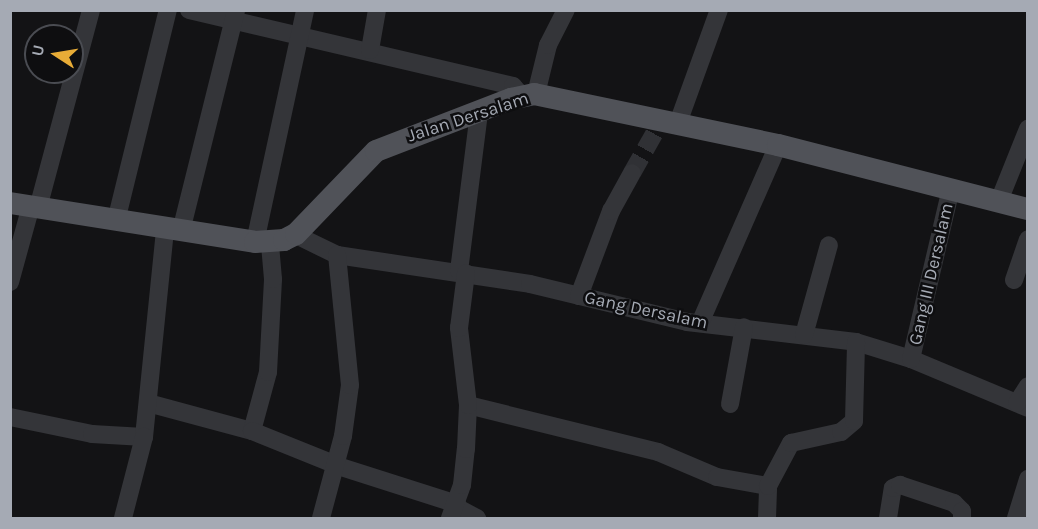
<!DOCTYPE html>
<style>
body{margin:0}
#map{position:relative;width:1038px;height:529px;overflow:hidden;background:#131315;font-family:Karla,sans-serif}
div>[style]{position:absolute}
.minor-tunnel>*{height:18px;margin-top:-9px;transform-origin:0;background:repeating-linear-gradient(90deg,#303135 0 18px,transparent 0 27px)}
.minor>*{height:18px;margin:-9px;padding:0 9px;transform-origin:9px;border-radius:9px;background:#343539}
.major>*{height:22px;margin:-11px;padding:0 11px;transform-origin:11px;border-radius:11px;background:#505258}
span{translate:-50% -50%;white-space:nowrap;text-align:center;line-height:1.15;-webkit-text-stroke:5px #0e0e10;paint-order:stroke}
.street-label{font-size:18px;color:#a5aab4}
.frame{position:absolute;inset:0;border:12px solid #a5aab4;pointer-events:none}
.north{position:absolute;left:24px;top:24px;width:60px;height:60px;box-sizing:border-box;background:#0e0e10;border:2px solid #4a4c52;border-radius:50%;rotate:282deg;font-size:16px;font-weight:700;line-height:24px;text-align:center;color:#a5aab4}
.north::after{content:'';display:block;margin:auto;width:21px;height:27px;background:#e8ac37;clip-path:polygon(50% 0,100% 100%,50% 72%,0 100%)}
</style>
<div id="map">
<div class="minor-tunnel">
<i style="left:632px;top:173px;width:55px;rotate:-60.6deg"></i>
</div>
<div class="minor">
<i style="left:189px;top:10px;width:333px;rotate:13.2deg"></i>
<i style="left:513px;top:86px;width:13px;rotate:48deg"></i>
<i style="left:370px;top:50px;width:41px;rotate:-80.1deg"></i>
<i style="left:536px;top:94px;width:50px;rotate:-76.2deg"></i>
<i style="left:548px;top:45px;width:39px;rotate:-63deg"></i>
<i style="left:678px;top:123px;width:120px;rotate:-70.1deg"></i>
<i style="left:999px;top:201px;width:78px;rotate:-68.1deg"></i>
<i style="left:38px;top:208px;width:205px;rotate:-75deg"></i>
<i style="left:116px;top:221px;width:217px;rotate:-76.2deg"></i>
<i style="left:181px;top:231px;width:228px;rotate:-76deg"></i>
<i style="left:296px;top:235px;width:46px;rotate:26deg"></i>
<i style="left:337px;top:255px;width:195px;rotate:8.5deg"></i>
<i style="left:530px;top:284px;width:162px;rotate:13.6deg"></i>
<i style="left:687px;top:322px;width:170px;rotate:6.7deg"></i>
<i style="left:856px;top:342px;width:58px;rotate:17.2deg"></i>
<i style="left:911px;top:359px;width:127px;rotate:22.7deg"></i>
<i style="left:255px;top:242px;width:237px;rotate:-77.8deg"></i>
<i style="left:459px;top:271px;width:159px;rotate:-82.8deg"></i>
<i style="left:1014px;top:280px;width:43px;rotate:-71.1deg"></i>
<i style="left:10px;top:282px;width:79px;rotate:-74.6deg"></i>
<i style="left:579px;top:296px;width:91px;rotate:-69.4deg"></i>
<i style="left:611px;top:211px;width:43px;rotate:-61.1deg"></i>
<i style="left:700px;top:323px;width:194px;rotate:-66.3deg"></i>
<i style="left:804px;top:335px;width:93px;rotate:-74.5deg"></i>
<i style="left:911px;top:359px;width:175px;rotate:-76.8deg"></i>
<i style="left:148px;top:403px;width:108px;rotate:15.1deg"></i>
<i style="left:252px;top:431px;width:61px;rotate:-74.8deg"></i>
<i style="left:268px;top:372px;width:93px;rotate:-86.9deg"></i>
<i style="left:273px;top:279px;width:37px;rotate:-95deg"></i>
<i style="left:1017px;top:403px;width:20px;rotate:-57deg"></i>
<i style="left:730px;top:404px;width:78px;rotate:-79.7deg"></i>
<i style="left:468px;top:405px;width:196px;rotate:13.9deg"></i>
<i style="left:658px;top:452px;width:64px;rotate:23deg"></i>
<i style="left:717px;top:477px;width:52px;rotate:10deg"></i>
<i style="left:10px;top:417px;width:84px;rotate:11.7deg"></i>
<i style="left:92px;top:434px;width:52px;rotate:3.3deg"></i>
<i style="left:144px;top:437px;width:209px;rotate:-84.2deg"></i>
<i style="left:252px;top:431px;width:96px;rotate:22deg"></i>
<i style="left:341px;top:467px;width:122px;rotate:17.7deg"></i>
<i style="left:456px;top:507px;width:24px;rotate:28deg"></i>
<i style="left:123px;top:518px;width:84px;rotate:-75.5deg"></i>
<i style="left:321px;top:518px;width:85px;rotate:-75deg"></i>
<i style="left:343px;top:436px;width:51px;rotate:-82.2deg"></i>
<i style="left:350px;top:385px;width:131px;rotate:-95.7deg"></i>
<i style="left:450px;top:518px;width:35px;rotate:-70deg"></i>
<i style="left:462px;top:485px;width:36px;rotate:-84deg"></i>
<i style="left:466px;top:449px;width:44px;rotate:-87.4deg"></i>
<i style="left:468px;top:405px;width:78px;rotate:-96.7deg"></i>
<i style="left:459px;top:328px;width:55px;rotate:-82.7deg"></i>
<i style="left:767px;top:518px;width:32px;rotate:-88deg"></i>
<i style="left:768px;top:486px;width:49px;rotate:-61.9deg"></i>
<i style="left:791px;top:443px;width:51px;rotate:-12.4deg"></i>
<i style="left:841px;top:432px;width:17px;rotate:-40deg"></i>
<i style="left:854px;top:421px;width:79px;rotate:-88.5deg"></i>
<i style="left:888px;top:518px;width:30px;rotate:-81deg"></i>
<i style="left:893px;top:488px;width:8px;rotate:-23deg"></i>
<i style="left:900px;top:485px;width:57px;rotate:18.4deg"></i>
<i style="left:954px;top:503px;width:11px;rotate:45deg"></i>
<i style="left:962px;top:511px;width:7px;rotate:90deg"></i>
<i style="left:1016px;top:518px;width:41px;rotate:-72.9deg"></i>
</div>
<div class="major">
<i style="left:10px;top:203px;width:248px;rotate:9deg"></i>
<i style="left:255px;top:242px;width:29px;rotate:-4deg"></i>
<i style="left:284px;top:240px;width:13px;rotate:-27deg"></i>
<i style="left:296px;top:234px;width:115px;rotate:-46.1deg"></i>
<i style="left:376px;top:151px;width:145px;rotate:-21.1deg"></i>
<i style="left:511px;top:99px;width:24px;rotate:-12deg"></i>
<i style="left:534px;top:94px;width:249px;rotate:11.8deg"></i>
<i style="left:778px;top:145px;width:258px;rotate:14.4deg"></i>
</div>
<div class="street-label">
<span style="left:468px;top:117px;rotate:-18deg">Jalan Dersalam</span>
<span style="left:931px;top:274px;rotate:-77deg">Gang III Dersalam</span>
<span style="left:646px;top:310px;rotate:12deg">Gang Dersalam</span>
</div>
<div class="frame"></div>
<div class="north">U</div>
</div>
